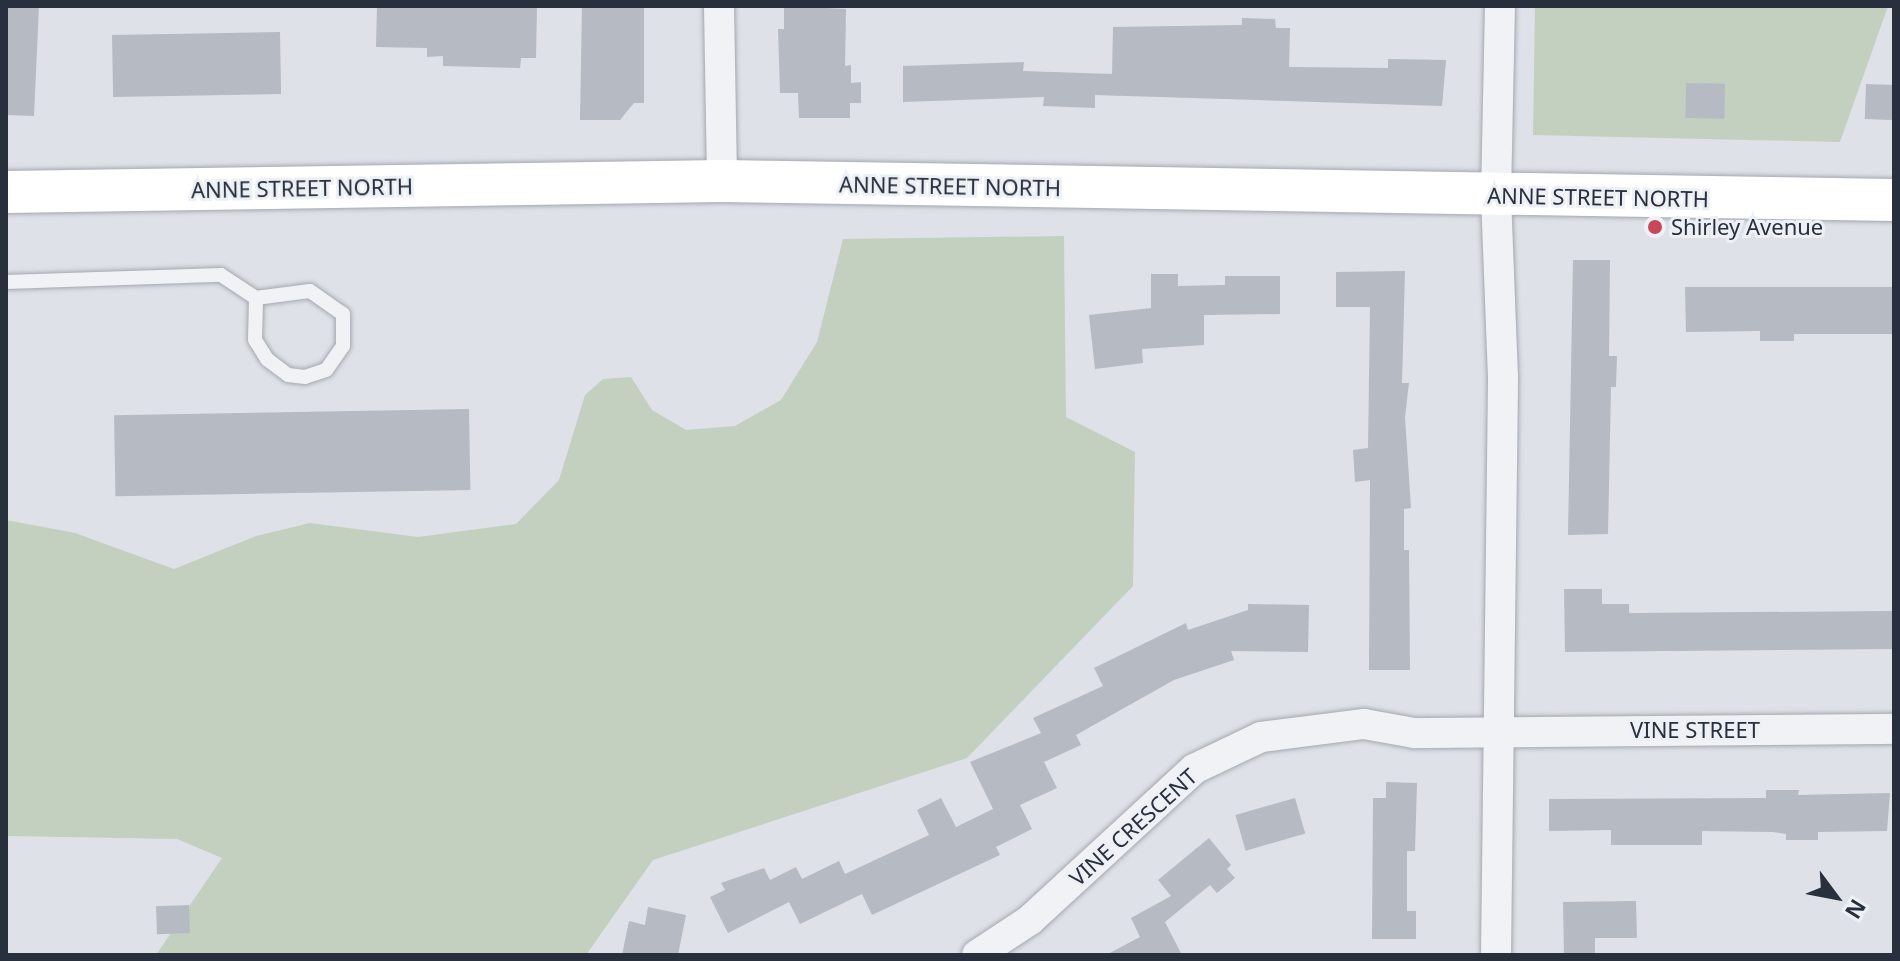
<!DOCTYPE html>
<style>
body{margin:0}
#map{position:relative;width:1900px;height:961px;overflow:hidden;background:#dee1e7;font-family:"Noto Sans",sans-serif}
div>[style]{position:absolute}
.green>*{inset:0;background:#c4d0bf}
.building>*{inset:0;background:#b5bac3;transform-origin:0 0}
.roads{filter:drop-shadow(0 0 2px #a4a8b1) drop-shadow(0 0 2px #a4a8b1)}
.lane>*{height:14px;margin:-7px;padding:0 7px;transform-origin:7px;border-radius:7px;background:#f0f2f5}
.street>*{height:30px;margin:-15px;padding:0 15px;transform-origin:15px;border-radius:15px;background:#f0f2f5}
.secondary>*{height:42px;margin:-21px;padding:0 21px;transform-origin:21px;border-radius:21px;background:#fff}
.dots>*{width:22px;height:22px;translate:-50% -50%;box-sizing:border-box;border:4px solid #edf0f5;border-radius:50%}
span{translate:-50% -50%;white-space:nowrap;text-align:center;line-height:1.15;-webkit-text-stroke:6px #edf0f5;paint-order:stroke}
.street-label{font-size:22px;color:#282f3d}
.poi-label{font-size:22px;color:#282f3d}
.left{translate:0 -50%;text-align:left}
.frame{position:absolute;inset:0;border:8px solid #282f3d;pointer-events:none}
.north{position:absolute;left:1796px;top:857px;width:80px;height:80px;-webkit-text-stroke:6px #edf0f5;paint-order:stroke;rotate:122deg;font-size:22px;font-weight:700;line-height:32px;text-align:center;color:#282f3d}
.north::after{content:'';display:block;margin:auto;width:28px;height:36px;background:#282f3d;clip-path:polygon(50% 0,100% 100%,50% 72%,0 100%)}
</style>
<div id="map">
<div class="green">
<i style="clip-path:polygon(1535px 6px,1888px 6px,1840px 142px,1533px 135px)"></i>
<i style="clip-path:polygon(1064px 236px,1066px 417px,1135px 452px,1133px 586px,967px 758px,653px 860px,586px 955px,156px 955px,222px 858px,177px 839px,6px 836px,6px 520px,75px 533px,174px 569px,256px 536px,310px 523px,418px 537px,516px 524px,559px 480px,585px 395px,603px 379px,631px 377px,652px 410px,686px 430px,735px 426px,781px 400px,817px 342px,843px 239px)"></i>
</div>
<div class="building">
<i style="clip-path:polygon(6px 6px,39px 6px,34px 116px,6px 115px)"></i>
<i style="clip-path:polygon(377px 6px,537px 6px,536px 58px,521px 58px,520px 68px,443px 66px,443px 56px,427px 57px,427px 48px,376px 47px)"></i>
<i style="clip-path:polygon(582px 6px,644px 6px,644px 103px,634px 103px,620px 120px,580px 120px)"></i>
<i style="clip-path:polygon(784px 6px,846px 9px,845px 66px,851px 65px,851px 83px,861px 82px,861px 103px,850px 103px,850px 118px,799px 118px,798px 93px,780px 93px,778px 29px,784px 29px)"></i>
<i style="clip-path:polygon(1242px 18px,1275px 19px,1276px 28px,1290px 28px,1289px 67px,1388px 68px,1388px 59px,1446px 60px,1442px 106px,1095px 95px,1095px 108px,1043px 106px,1044px 97px,903px 102px,903px 66px,1024px 62px,1023px 71px,1112px 74px,1113px 27px,1242px 25px)"></i>
<i style="left:280px;top:32px;width:62px;height:168px;rotate:89deg"></i>
<i style="left:1686px;top:83px;width:39px;height:35px;rotate:1deg"></i>
<i style="left:1866px;top:84px;width:28px;height:35px;rotate:2deg"></i>
<i style="clip-path:polygon(1573px 260px,1610px 260px,1609px 356px,1617px 356px,1616px 387px,1611px 387px,1608px 534px,1568px 535px)"></i>
<i style="clip-path:polygon(1405px 271px,1402px 383px,1409px 383px,1405px 417px,1411px 508px,1404px 509px,1404px 550px,1409px 550px,1410px 670px,1369px 670px,1370px 480px,1355px 482px,1353px 450px,1368px 448px,1370px 307px,1336px 307px,1336px 272px)"></i>
<i style="clip-path:polygon(1151px 274px,1178px 274px,1178px 286px,1225px 285px,1225px 276px,1280px 276px,1280px 314px,1204px 315px,1204px 345px,1142px 349px,1143px 363px,1095px 369px,1089px 315px,1151px 308px)"></i>
<i style="clip-path:polygon(1685px 287px,1894px 287px,1894px 334px,1794px 334px,1794px 341px,1760px 341px,1760px 331px,1686px 332px)"></i>
<i style="left:469px;top:409px;width:81px;height:355px;rotate:89deg"></i>
<i style="clip-path:polygon(1564px 589px,1602px 589px,1602px 604px,1629px 604px,1629px 613px,1894px 611px,1894px 649px,1565px 652px)"></i>
<i style="clip-path:polygon(1248px 604px,1309px 605px,1308px 652px,1231px 651px,1234px 660px,1174px 680px,1076px 735px,1081px 745px,1044px 762px,1057px 788px,1020px 805px,1032px 829px,996px 847px,1000px 855px,872px 915px,862px 894px,800px 924px,789px 902px,728px 933px,710px 897px,725px 890px,721px 883px,764px 868px,770px 880px,796px 867px,802px 879px,839px 861px,845px 874px,929px 835px,917px 810px,941px 798px,956px 827px,993px 809px,970px 762px,1041px 733px,1033px 718px,1103px 686px,1094px 668px,1186px 623px,1188px 630px,1248px 610px)"></i>
<i style="clip-path:polygon(1386px 782px,1417px 783px,1415px 851px,1407px 851px,1407px 911px,1416px 911px,1416px 939px,1372px 939px,1373px 798px,1386px 798px)"></i>
<i style="clip-path:polygon(1766px 790px,1799px 790px,1798px 795px,1890px 793px,1887px 831px,1818px 832px,1818px 840px,1786px 840px,1786px 834px,1773px 832px,1702px 831px,1702px 845px,1611px 845px,1611px 830px,1549px 831px,1549px 799px,1766px 798px)"></i>
<i style="left:1295px;top:798px;width:37px;height:62px;rotate:74deg"></i>
<i style="clip-path:polygon(1209px 838px,1231px 865px,1227px 869px,1235px 878px,1217px 893px,1210px 885px,1165px 922px,1182px 955px,1106px 955px,1140px 937px,1131px 918px,1171px 896px,1158px 880px)"></i>
<i style="clip-path:polygon(1636px 901px,1637px 938px,1595px 938px,1595px 955px,1564px 955px,1563px 902px)"></i>
<i style="left:189px;top:905px;width:28px;height:33px;rotate:88deg"></i>
<i style="clip-path:polygon(648px 907px,686px 915px,678px 955px,622px 955px,629px 921px,645px 925px)"></i>
</div>
<div class="roads">
<div class="lane">
<i style="left:6px;top:282px;width:215px;rotate:-1.9deg"></i>
<i style="left:221px;top:275px;width:42px;rotate:33.3deg"></i>
<i style="left:310px;top:291px;width:40px;rotate:34.9deg"></i>
<i style="left:343px;top:314px;width:32px;rotate:90deg"></i>
<i style="left:343px;top:346px;width:29px;rotate:125deg"></i>
<i style="left:326px;top:370px;width:22px;rotate:162deg"></i>
<i style="left:305px;top:377px;width:17px;rotate:-173deg"></i>
<i style="left:288px;top:375px;width:26px;rotate:-143deg"></i>
<i style="left:267px;top:359px;width:22px;rotate:-122deg"></i>
<i style="left:255px;top:340px;width:42px;rotate:-88.6deg"></i>
<i style="left:256px;top:298px;width:54px;rotate:-7.4deg"></i>
</div>
<div class="street">
<i style="left:719px;top:6px;width:175px;rotate:89deg"></i>
<i style="left:977px;top:955px;width:64px;rotate:-33.4deg"></i>
<i style="left:1030px;top:920px;width:223px;rotate:-42.6deg"></i>
<i style="left:1194px;top:769px;width:74px;rotate:-25.5deg"></i>
<i style="left:1261px;top:737px;width:104px;rotate:-7.2deg"></i>
<i style="left:1364px;top:724px;width:51px;rotate:10.2deg"></i>
<i style="left:1414px;top:733px;width:480px;rotate:-0.5deg"></i>
<i style="left:1496px;top:955px;width:577px;rotate:-89.3deg"></i>
<i style="left:1503px;top:378px;width:182px;rotate:-92.2deg"></i>
<i style="left:1496px;top:196px;width:190px;rotate:-88.8deg"></i>
</div>
<div class="secondary">
<i style="left:6px;top:192px;width:716px;rotate:-0.88deg"></i>
<i style="left:722px;top:181px;width:1172px;rotate:0.93deg"></i>
</div>
</div>
<div class="dots">
<i style="left:1655px;top:227px;background:#c7485a"></i>
</div>
<div class="street-label">
<span style="left:950px;top:186px;rotate:1deg">ANNE STREET NORTH</span>
<span style="left:302px;top:188px;rotate:-1deg">ANNE STREET NORTH</span>
<span style="left:1598px;top:197px;rotate:1deg">ANNE STREET NORTH</span>
<span style="left:1695px;top:730px">VINE STREET</span>
<span style="left:1133px;top:827px;rotate:-42deg">VINE CRESCENT</span>
</div>
<div class="poi-label">
<span class="left" style="left:1671px;top:227px">Shirley Avenue</span>
</div>
<div class="frame"></div>
<div class="north">N</div>
</div>
